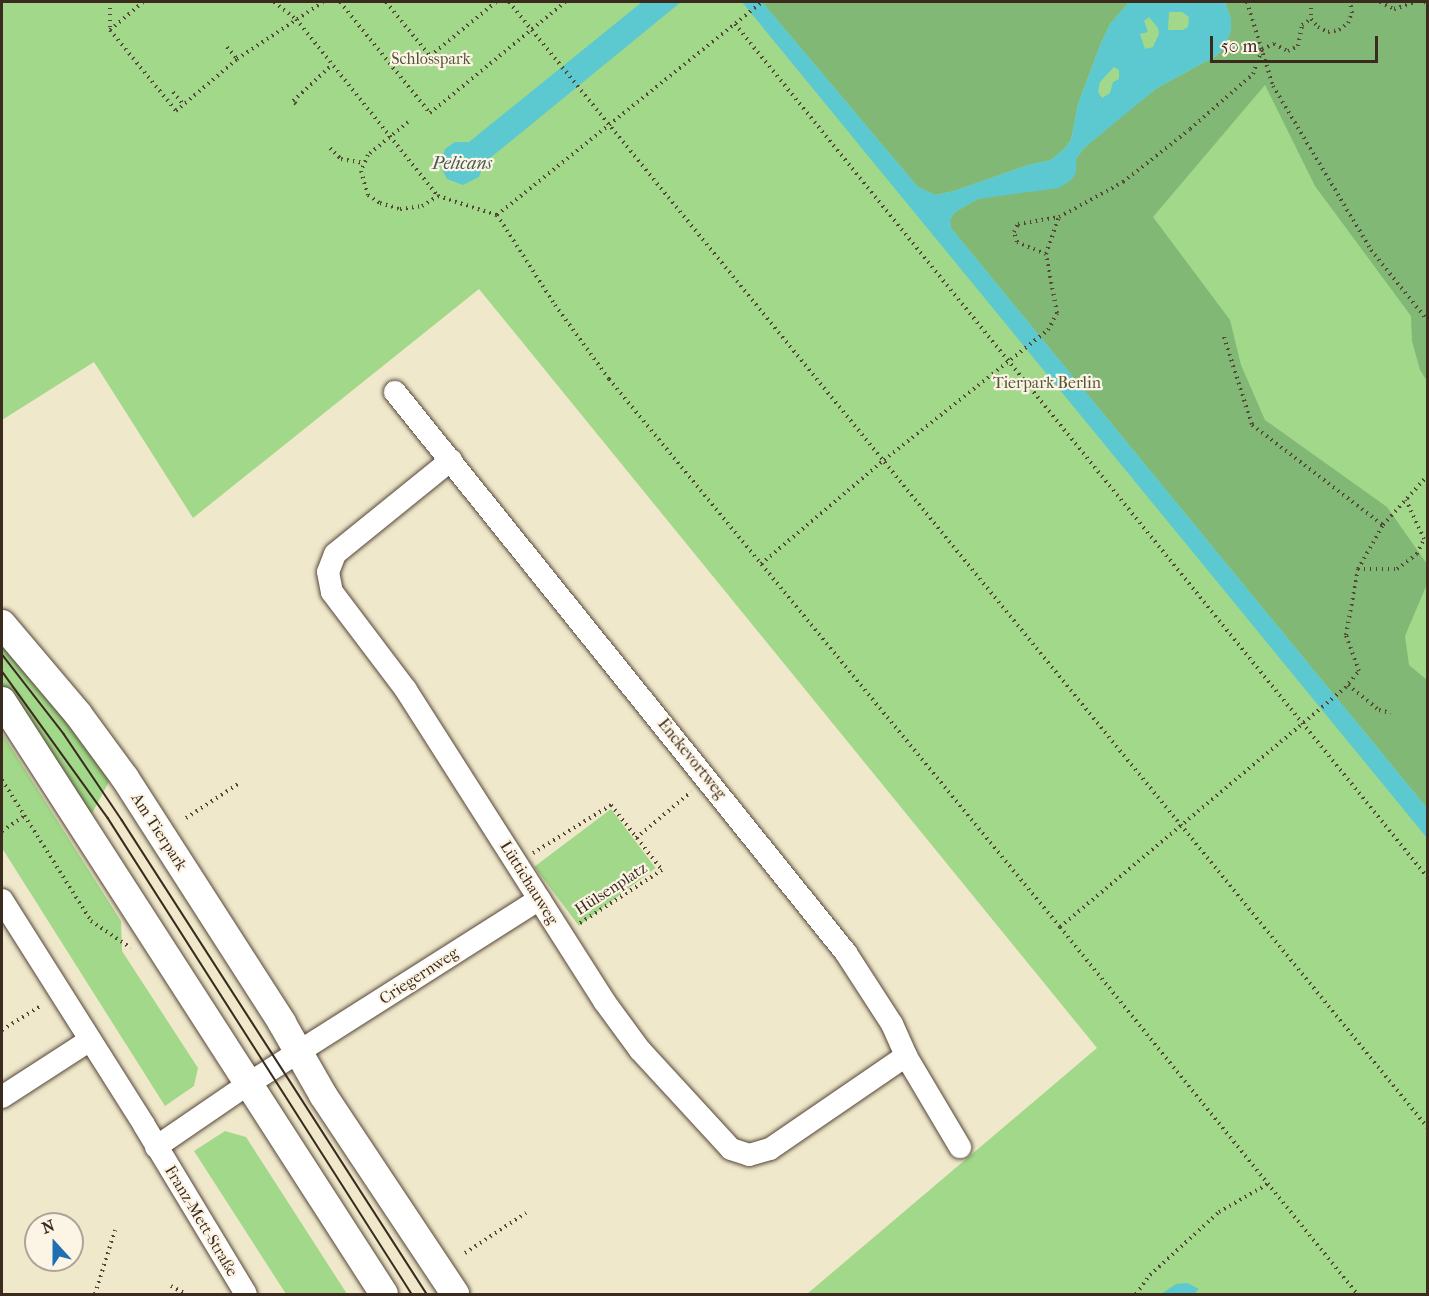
<!DOCTYPE html>
<meta charset="utf-8">
<style>
body{margin:0}
#map{position:relative;width:1429px;height:1296px;overflow:hidden;background:#efe8cb;font-family:"IM FELL French Canon",serif}
div>[style]{position:absolute}
.green>*{inset:0;background:#a2d889;transform-origin:0 0}
.forest>*{inset:0;background:#81b875}
.water>*{inset:0;background:#5cc9d0}
.path>*{height:4px;margin-top:-2px;transform-origin:0;background:repeating-linear-gradient(90deg,#564638 0 1.5px,transparent 0 6px)}
.roads{filter:drop-shadow(0 0 2px #564638) drop-shadow(0 0 2px #564638)}
.minor>*{height:22px;margin:-11px;padding:0 11px;transform-origin:11px;border-radius:11px;background:#fff}
.major>*{height:28px;margin:-14px;padding:0 14px;transform-origin:14px;border-radius:14px;background:#fff}
.tram>*{height:1.5px;margin:-0.75px;padding:0 0.75px;transform-origin:0.75px;border-radius:0.75px;background:#3b2a1e}
span{translate:-50% -50%;white-space:nowrap;text-align:center;line-height:1.15;-webkit-text-stroke:4.5px #fcf5e5;paint-order:stroke}
.park-label{font-size:16px;color:#555639}
.street-label{font-size:16px;color:#3b2a1e}
.water-label{font-size:18px;color:#455a53;font-style:italic}
.frame{position:absolute;inset:0;border:3px solid #3b2a1e;pointer-events:none}
.north{position:absolute;left:24px;top:1212px;width:60px;height:60px;box-sizing:border-box;background:#fcf5e5;border:2px solid #afa495;border-radius:50%;rotate:339deg;font-size:16px;font-weight:700;line-height:24px;text-align:center;color:#3b2a1e}
.north::after{content:'';display:block;margin:auto;width:21px;height:27px;background:#1f6fb2;clip-path:polygon(50% 0,100% 100%,50% 72%,0 100%)}
.scale{position:absolute;left:1210px;top:36px;width:168px;height:27px;box-sizing:border-box;border:3px solid #3b2a1e;border-top:0;padding-left:8px;font-size:18px;line-height:21px;white-space:nowrap;color:#3b2a1e;-webkit-text-stroke:4px #fcf5e5;paint-order:stroke}
</style>
<div id="map">
<div class="green">
<i style="clip-path:polygon(2px 2px,1427px 2px,1427px 1294px,807px 1294px,1097px 1048px,479px 289px,193px 518px,94px 362px,2px 420px)"></i>
<i style="clip-path:polygon(2px 641px,112px 776px,89px 819px,2px 686px)"></i>
<i style="clip-path:polygon(2px 733px,121px 921px,122px 951px,198px 1068px,194px 1086px,165px 1106px,2px 848px)"></i>
<i style="left:611px;top:809px;width:74px;height:96px;rotate:53deg"></i>
<i style="clip-path:polygon(225px 1131px,246px 1137px,347px 1294px,286px 1294px,194px 1151px)"></i>
</div>
<div class="forest">
<i style="clip-path:polygon(762px 2px,1129px 2px,1110px 24px,1101px 43px,1078px 104px,1071px 140px,1064px 149px,1051px 160px,1028px 165px,954px 191px,935px 195px,918px 187px)"></i>
<i style="clip-path:polygon(1225px 2px,1427px 2px,1427px 381px,1420px 370px,1412px 341px,1411px 316px,1315px 186px,1265px 85px,1153px 217px,1230px 320px,1241px 365px,1265px 420px,1387px 507px,1427px 564px,1427px 584px,1405px 636px,1409px 665px,1427px 680px,1427px 808px,951px 228px,950px 220px,955px 212px,978px 199px,1076px 173px,1076px 159px,1084px 148px,1123px 115px,1157px 88px,1216px 56px,1224px 48px,1231px 31px,1231px 19px)"></i>
</div>
<div class="water">
<i style="clip-path:polygon(642px 2px,681px 2px,484px 163px,479px 177px,463px 185px,447px 179px,440px 165px,445px 149px,455px 142px,469px 142px)"></i>
<i style="clip-path:polygon(evenodd,742px 2px,762px 2px,918px 187px,935px 195px,954px 191px,1028px 165px,1051px 160px,1064px 149px,1071px 140px,1078px 104px,1101px 43px,1110px 24px,1129px 2px,1225px 2px,1231px 19px,1231px 31px,1224px 48px,1216px 56px,1157px 88px,1084px 148px,1076px 159px,1076px 173px,1071px 180px,1059px 188px,978px 199px,955px 212px,950px 220px,951px 228px,1427px 808px,1427px 838px,742px 2px,1169px 12px,1182px 12px,1189px 17px,1188px 27px,1183px 30px,1168px 30px,1169px 12px,742px 2px,1149px 17px,1158px 28px,1159px 34px,1153px 47px,1145px 49px,1140px 34px,1148px 32px,1144px 21px,1149px 17px,742px 2px,1114px 67px,1119px 70px,1119px 79px,1113px 82px,1110px 93px,1102px 98px,1098px 92px,1100px 82px,1114px 67px)"></i>
<i style="clip-path:polygon(1187px 1283px,1199px 1289px,1194px 1294px,1161px 1294px,1176px 1284px)"></i>
</div>
<div class="path">
<i style="left:110px;top:2px;width:28px;rotate:90deg"></i>
<i style="left:110px;top:30px;width:104px;rotate:50.8deg"></i>
<i style="left:176px;top:111px;width:80px;rotate:-40.4deg"></i>
<i style="left:237px;top:59px;width:103px;rotate:-33.5deg"></i>
<i style="left:274px;top:2px;width:28px;rotate:38deg"></i>
<i style="left:296px;top:19px;width:227px;rotate:51.3deg"></i>
<i style="left:438px;top:196px;width:62px;rotate:17.9deg"></i>
<i style="left:497px;top:215px;width:107px;rotate:57.2deg"></i>
<i style="left:555px;top:305px;width:92px;rotate:53.9deg"></i>
<i style="left:609px;top:379px;width:710px;rotate:50.55deg"></i>
<i style="left:1060px;top:927px;width:472px;rotate:51deg"></i>
<i style="left:340px;top:2px;width:143px;rotate:51deg"></i>
<i style="left:430px;top:113px;width:175px;rotate:-39.4deg"></i>
<i style="left:386px;top:2px;width:70px;rotate:50.8deg"></i>
<i style="left:430px;top:56px;width:85px;rotate:-39.3deg"></i>
<i style="left:509px;top:2px;width:1453px;rotate:50.78deg"></i>
<i style="left:1247px;top:2px;width:88px;rotate:72.8deg"></i>
<i style="left:1273px;top:86px;width:191px;rotate:59.1deg"></i>
<i style="left:1371px;top:250px;width:91px;rotate:51.2deg"></i>
<i style="left:1311px;top:2px;width:17px;rotate:90deg"></i>
<i style="left:1311px;top:19px;width:11px;rotate:49deg"></i>
<i style="left:1318px;top:27px;width:11px;rotate:27deg"></i>
<i style="left:1328px;top:32px;width:11px;rotate:-10deg"></i>
<i style="left:1339px;top:30px;width:11px;rotate:-38deg"></i>
<i style="left:1348px;top:23px;width:11px;rotate:-68deg"></i>
<i style="left:1352px;top:13px;width:11px;rotate:-100deg"></i>
<i style="left:1380px;top:2px;width:16px;rotate:27deg"></i>
<i style="left:1394px;top:9px;width:22px;rotate:-18deg"></i>
<i style="left:1424px;top:2px;width:4px;rotate:14deg"></i>
<i style="left:735px;top:24px;width:1100px;rotate:50.94deg"></i>
<i style="left:110px;top:30px;width:43px;rotate:-40.3deg"></i>
<i style="left:227px;top:47px;width:16px;rotate:50deg"></i>
<i style="left:173px;top:92px;width:16px;rotate:50deg"></i>
<i style="left:296px;top:104px;width:4px;rotate:-135deg"></i>
<i style="left:293px;top:101px;width:54px;rotate:-42.8deg"></i>
<i style="left:408px;top:122px;width:52px;rotate:140.5deg"></i>
<i style="left:368px;top:155px;width:17px;rotate:114deg"></i>
<i style="left:361px;top:171px;width:25px;rotate:74deg"></i>
<i style="left:368px;top:195px;width:14px;rotate:34deg"></i>
<i style="left:380px;top:203px;width:21px;rotate:17deg"></i>
<i style="left:400px;top:209px;width:22px;rotate:-8deg"></i>
<i style="left:422px;top:206px;width:19px;rotate:-32deg"></i>
<i style="left:330px;top:148px;width:16px;rotate:45deg"></i>
<i style="left:341px;top:159px;width:23px;rotate:10deg"></i>
<i style="left:497px;top:215px;width:340px;rotate:-38.8deg"></i>
<i style="left:1046px;top:254px;width:31px;rotate:-158deg"></i>
<i style="left:1017px;top:242px;width:10px;rotate:-107deg"></i>
<i style="left:1014px;top:232px;width:9px;rotate:-63deg"></i>
<i style="left:1018px;top:224px;width:42px;rotate:-9.7deg"></i>
<i style="left:1224px;top:337px;width:92px;rotate:72.3deg"></i>
<i style="left:1252px;top:425px;width:165px;rotate:37.4deg"></i>
<i style="left:761px;top:564px;width:161px;rotate:-40.2deg"></i>
<i style="left:884px;top:460px;width:209px;rotate:-38.4deg"></i>
<i style="left:1048px;top:330px;width:19px;rotate:-62deg"></i>
<i style="left:1057px;top:313px;width:60px;rotate:-100.6deg"></i>
<i style="left:1046px;top:254px;width:39px;rotate:-71deg"></i>
<i style="left:1059px;top:217px;width:73px;rotate:-28.7deg"></i>
<i style="left:1123px;top:182px;width:85px;rotate:-38.3deg"></i>
<i style="left:1190px;top:129px;width:84px;rotate:-41.1deg"></i>
<i style="left:1253px;top:74px;width:27px;rotate:-70deg"></i>
<i style="left:1262px;top:49px;width:13px;rotate:-23deg"></i>
<i style="left:1274px;top:44px;width:16px;rotate:27deg"></i>
<i style="left:1288px;top:51px;width:11px;rotate:-27deg"></i>
<i style="left:1298px;top:46px;width:21px;rotate:-79deg"></i>
<i style="left:1302px;top:25px;width:11px;rotate:-34deg"></i>
<i style="left:1358px;top:569px;width:39px"></i>
<i style="left:1397px;top:569px;width:25px;rotate:-37deg"></i>
<i style="left:1417px;top:554px;width:17px;rotate:-65deg"></i>
<i style="left:1424px;top:539px;width:43px;rotate:-114.8deg"></i>
<i style="left:1348px;top:685px;width:40px;rotate:39deg"></i>
<i style="left:1379px;top:710px;width:12px;rotate:14deg"></i>
<i style="left:2px;top:780px;width:167px;rotate:57.7deg"></i>
<i style="left:91px;top:921px;width:48px;rotate:34deg"></i>
<i style="left:186px;top:818px;width:62px;rotate:-33.2deg"></i>
<i style="left:2px;top:831px;width:27px;rotate:-34deg"></i>
<i style="left:636px;top:838px;width:72px;rotate:-39.9deg"></i>
<i style="left:533px;top:853px;width:92px;rotate:-31.6deg"></i>
<i style="left:611px;top:805px;width:83px;rotate:51.9deg"></i>
<i style="left:662px;top:870px;width:98px;rotate:147.1deg"></i>
<i style="left:1060px;top:927px;width:372px;rotate:-40deg"></i>
<i style="left:1345px;top:688px;width:22px;rotate:-51deg"></i>
<i style="left:1359px;top:671px;width:38px;rotate:-110deg"></i>
<i style="left:1346px;top:635px;width:67px;rotate:-79.7deg"></i>
<i style="left:1358px;top:569px;width:51px;rotate:-60.4deg"></i>
<i style="left:1383px;top:525px;width:67px;rotate:-48deg"></i>
<i style="left:2px;top:1030px;width:47px;rotate:-32deg"></i>
<i style="left:465px;top:1253px;width:73px;rotate:-33.3deg"></i>
<i style="left:171px;top:1286px;width:17px;rotate:28deg"></i>
<i style="left:95px;top:1294px;width:67px;rotate:-72.6deg"></i>
<i style="left:1136px;top:1294px;width:24px;rotate:-54deg"></i>
<i style="left:1150px;top:1275px;width:93px;rotate:-42.4deg"></i>
<i style="left:1219px;top:1212px;width:58px;rotate:-30.1deg"></i>
</div>
<div class="roads">
<div class="minor">
<i style="left:395px;top:392px;width:720px;rotate:51.2deg"></i>
<i style="left:846px;top:953px;width:85px;rotate:57.1deg"></i>
<i style="left:892px;top:1024px;width:35px;rotate:66deg"></i>
<i style="left:906px;top:1056px;width:106px;rotate:59.3deg"></i>
<i style="left:451px;top:460px;width:149px;rotate:141deg"></i>
<i style="left:335px;top:554px;width:19px;rotate:111deg"></i>
<i style="left:328px;top:572px;width:20px;rotate:79deg"></i>
<i style="left:332px;top:592px;width:123px;rotate:52.9deg"></i>
<i style="left:406px;top:690px;width:369px;rotate:57.5deg"></i>
<i style="left:604px;top:1001px;width:61px;rotate:53.7deg"></i>
<i style="left:640px;top:1050px;width:134px;rotate:47.4deg"></i>
<i style="left:731px;top:1149px;width:19px;rotate:18deg"></i>
<i style="left:749px;top:1155px;width:22px;rotate:-16deg"></i>
<i style="left:770px;top:1149px;width:165px;rotate:-34.4deg"></i>
<i style="left:2px;top:900px;width:266px;rotate:57.7deg"></i>
<i style="left:144px;top:1125px;width:197px;rotate:58.9deg"></i>
<i style="left:2px;top:1097px;width:105px;rotate:-32.9deg"></i>
<i style="left:156px;top:1147px;width:112px;rotate:-34.4deg"></i>
<i style="left:248px;top:1084px;width:345px;rotate:-32.4deg"></i>
</div>
<div class="major">
<i style="left:2px;top:624px;width:118px;rotate:49.8deg"></i>
<i style="left:78px;top:714px;width:79px;rotate:53.7deg"></i>
<i style="left:125px;top:778px;width:291px;rotate:57.3deg"></i>
<i style="left:282px;top:1023px;width:83px;rotate:60.3deg"></i>
<i style="left:323px;top:1095px;width:239px;rotate:56.4deg"></i>
<i style="left:2px;top:701px;width:705px;rotate:57.21deg"></i>
</div>
</div>
<div class="tram">
<i style="left:2px;top:654px;width:101px;rotate:52.2deg"></i>
<i style="left:64px;top:734px;width:104px;rotate:56deg"></i>
<i style="left:122px;top:820px;width:564px;rotate:57.24deg"></i>
<i style="left:2px;top:671px;width:181px;rotate:54.2deg"></i>
<i style="left:108px;top:818px;width:565px;rotate:57.44deg"></i>
</div>
<div class="park-label">
<span style="left:431px;top:59px">Schlosspark</span>
<span style="left:1047px;top:383px">Tierpark Berlin</span>
</div>
<div class="street-label">
<span style="left:692px;top:759px;rotate:51deg">Enckevortweg</span>
<span style="left:159px;top:832px;rotate:57deg">Am Tierpark</span>
<span style="left:529px;top:883px;rotate:58deg">Lüttichauweg</span>
<span style="left:611px;top:889px;rotate:-33deg">Hülsenplatz</span>
<span style="left:419px;top:976px;rotate:-33deg">Criegernweg</span>
<span style="left:201px;top:1221px;rotate:59deg">Franz-Mett-Straße</span>
</div>
<div class="water-label">
<span style="left:462px;top:164px">Pelicans</span>
</div>
<div class="frame"></div>
<div class="north">N</div>
<div class="scale">50 m</div>
</div>
